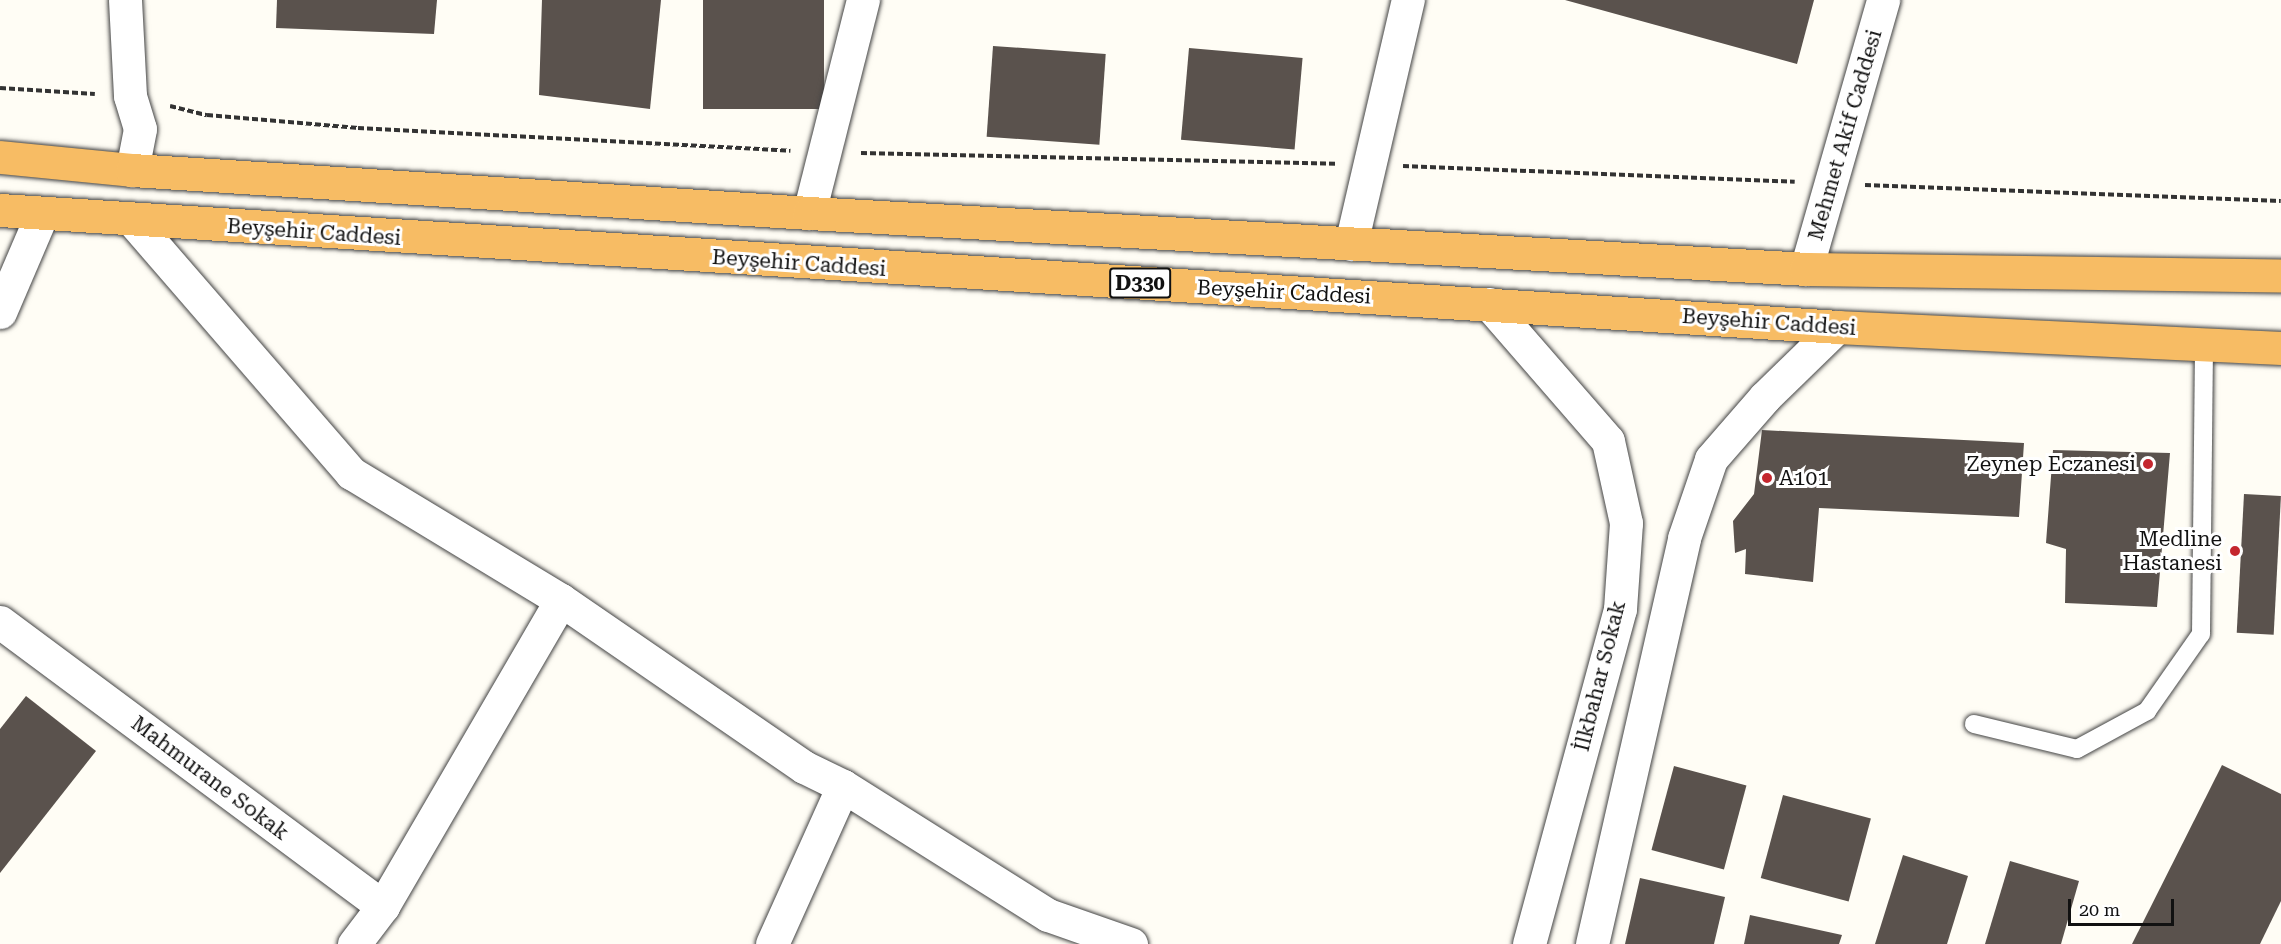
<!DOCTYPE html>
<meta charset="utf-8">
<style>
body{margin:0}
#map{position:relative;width:2281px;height:944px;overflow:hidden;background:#fffdf5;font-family:"Roboto Serif",serif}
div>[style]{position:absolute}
.building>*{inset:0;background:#5a524d;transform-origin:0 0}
.path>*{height:4px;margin-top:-2px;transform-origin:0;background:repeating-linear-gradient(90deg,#333 0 6px,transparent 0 9px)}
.roads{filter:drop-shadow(0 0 2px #444) drop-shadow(0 0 2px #444)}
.service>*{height:18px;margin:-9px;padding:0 9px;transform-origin:9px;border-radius:9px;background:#fff}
.minor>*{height:33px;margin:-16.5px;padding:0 16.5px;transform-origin:16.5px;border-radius:16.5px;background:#fff}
.tertiary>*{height:33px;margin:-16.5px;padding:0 16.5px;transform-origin:16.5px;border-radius:16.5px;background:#fff}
.trunk>*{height:33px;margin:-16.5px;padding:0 16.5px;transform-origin:16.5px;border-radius:16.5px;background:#f7bc64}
.dots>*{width:16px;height:16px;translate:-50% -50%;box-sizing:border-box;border:3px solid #fff;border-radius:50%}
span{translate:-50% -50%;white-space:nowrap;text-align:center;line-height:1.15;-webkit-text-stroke:6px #fff;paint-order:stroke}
.shield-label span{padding:2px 4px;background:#fff;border:2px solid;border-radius:4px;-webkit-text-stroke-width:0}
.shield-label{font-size:20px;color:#111;font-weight:700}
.street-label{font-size:21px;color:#111}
.poi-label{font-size:21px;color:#111}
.right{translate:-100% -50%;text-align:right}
.left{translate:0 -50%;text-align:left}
.scale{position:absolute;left:2068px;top:899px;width:106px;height:27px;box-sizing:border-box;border:3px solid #111;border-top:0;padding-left:8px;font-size:18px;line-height:21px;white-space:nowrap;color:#111;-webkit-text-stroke:4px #fff;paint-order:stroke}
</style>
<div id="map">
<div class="building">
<i style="clip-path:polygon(277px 0,437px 0,434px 34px,276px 28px)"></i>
<i style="clip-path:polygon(542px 0,661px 0,650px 109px,539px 95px)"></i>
<i style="left:703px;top:0;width:121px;height:109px"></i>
<i style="clip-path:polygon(1565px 0,1814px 0,1797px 64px)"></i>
<i style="left:993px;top:46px;width:113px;height:91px;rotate:4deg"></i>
<i style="left:1189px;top:48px;width:114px;height:92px;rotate:5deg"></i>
<i style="clip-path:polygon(1762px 430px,2024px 443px,2019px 517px,1819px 508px,1813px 582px,1745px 574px,1746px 549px,1735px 553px,1733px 521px,1754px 494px)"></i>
<i style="clip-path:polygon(2053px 450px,2170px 453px,2157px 607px,2065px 603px,2066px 549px,2046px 543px)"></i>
<i style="left:2244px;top:494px;width:37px;height:139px;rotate:3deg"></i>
<i style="clip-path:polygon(26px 696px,96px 751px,0 873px,0 729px)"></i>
<i style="clip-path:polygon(2222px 765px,2281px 794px,2281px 901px,2260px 944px,2132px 944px)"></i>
<i style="left:1674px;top:766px;width:75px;height:87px;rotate:15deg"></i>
<i style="left:1783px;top:795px;width:91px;height:86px;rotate:15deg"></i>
<i style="clip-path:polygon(1903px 855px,1968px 876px,1947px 944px,1875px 944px)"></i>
<i style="clip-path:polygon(2010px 861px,2079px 881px,2061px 944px,1985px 944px)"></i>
<i style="clip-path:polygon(1640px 878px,1725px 897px,1714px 944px,1625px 944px)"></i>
<i style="clip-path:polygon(1750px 915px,1842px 935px,1839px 944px,1744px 944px)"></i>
</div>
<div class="path">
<i style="left:0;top:88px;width:95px;rotate:3.6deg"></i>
<i style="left:170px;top:106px;width:38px;rotate:14deg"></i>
<i style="left:207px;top:115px;width:152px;rotate:4.9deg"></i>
<i style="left:358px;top:128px;width:433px;rotate:3deg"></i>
<i style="left:861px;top:153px;width:475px;rotate:1.3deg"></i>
<i style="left:1403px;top:166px;width:392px;rotate:2.3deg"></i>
<i style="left:1865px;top:185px;width:416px;rotate:2.2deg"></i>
</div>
<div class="roads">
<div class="service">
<i style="left:1974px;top:724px;width:106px;rotate:13.6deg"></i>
<i style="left:2077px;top:749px;width:80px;rotate:-28.5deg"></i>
<i style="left:2147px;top:711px;width:94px;rotate:-55deg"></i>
<i style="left:2201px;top:634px;width:291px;rotate:-89.4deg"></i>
</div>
<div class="minor">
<i style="left:809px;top:213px;width:220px;rotate:-75.8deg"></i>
<i style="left:132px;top:220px;width:335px;rotate:49.1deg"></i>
<i style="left:351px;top:473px;width:245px;rotate:31.2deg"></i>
<i style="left:561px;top:600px;width:354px;rotate:120.2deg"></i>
<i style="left:1351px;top:244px;width:251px;rotate:-76.9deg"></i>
<i style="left:0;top:312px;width:107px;rotate:-66.8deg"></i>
<i style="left:561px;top:600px;width:295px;rotate:34.5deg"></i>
<i style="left:804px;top:767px;width:43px;rotate:26deg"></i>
<i style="left:843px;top:786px;width:173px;rotate:114.2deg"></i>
<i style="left:0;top:622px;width:477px;rotate:36.6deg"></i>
<i style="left:383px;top:906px;width:48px;rotate:127.3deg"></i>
<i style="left:843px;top:786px;width:242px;rotate:32.2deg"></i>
<i style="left:1048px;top:915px;width:88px;rotate:19.3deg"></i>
</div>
<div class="tertiary">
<i style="left:125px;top:0;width:96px;rotate:87deg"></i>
<i style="left:130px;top:96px;width:34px;rotate:73deg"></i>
<i style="left:140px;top:129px;width:42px;rotate:101deg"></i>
<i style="left:1806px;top:269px;width:280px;rotate:-74deg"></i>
<i style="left:1489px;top:304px;width:181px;rotate:49deg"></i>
<i style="left:1608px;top:441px;width:84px;rotate:77.6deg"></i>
<i style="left:1626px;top:523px;width:86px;rotate:94deg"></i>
<i style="left:1620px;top:609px;width:347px;rotate:105.2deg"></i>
<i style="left:1592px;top:944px;width:416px;rotate:-77.2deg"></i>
<i style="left:1684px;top:538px;width:83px;rotate:-71.1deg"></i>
<i style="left:1711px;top:459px;width:82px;rotate:-48.9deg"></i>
<i style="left:1765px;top:397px;width:100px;rotate:-44.2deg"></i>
</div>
<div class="trunk">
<i style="left:0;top:157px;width:133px;rotate:5.6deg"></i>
<i style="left:132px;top:170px;width:678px;rotate:3.63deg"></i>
<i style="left:809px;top:213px;width:999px;rotate:3.21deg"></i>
<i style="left:1806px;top:269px;width:475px;rotate:0.8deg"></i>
<i style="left:0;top:210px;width:1841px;rotate:3.64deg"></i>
<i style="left:1837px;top:327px;width:444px;rotate:2.7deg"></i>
</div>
</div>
<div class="dots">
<i style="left:2148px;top:464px;background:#c4262e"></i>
<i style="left:1767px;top:478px;background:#c4262e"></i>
<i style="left:2235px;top:551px;background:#c4262e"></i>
</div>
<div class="shield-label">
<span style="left:1140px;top:283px">D330</span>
</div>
<div class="street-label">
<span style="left:1845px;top:135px;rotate:-74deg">Mehmet Akif Caddesi</span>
<span style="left:314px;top:232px;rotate:4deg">Beyşehir Caddesi</span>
<span style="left:799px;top:263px;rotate:4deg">Beyşehir Caddesi</span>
<span style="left:1284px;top:292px;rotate:3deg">Beyşehir Caddesi</span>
<span style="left:1769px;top:322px;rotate:4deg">Beyşehir Caddesi</span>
<span style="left:1600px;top:676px;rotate:-76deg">İlkbahar Sokak</span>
<span style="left:210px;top:778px;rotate:37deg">Mahmurane Sokak</span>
</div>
<div class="poi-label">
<span class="right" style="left:2136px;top:464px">Zeynep Eczanesi</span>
<span class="left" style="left:1779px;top:478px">A101</span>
<span class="right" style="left:2222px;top:551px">Medline<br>Hastanesi</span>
</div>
<div class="scale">20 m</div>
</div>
